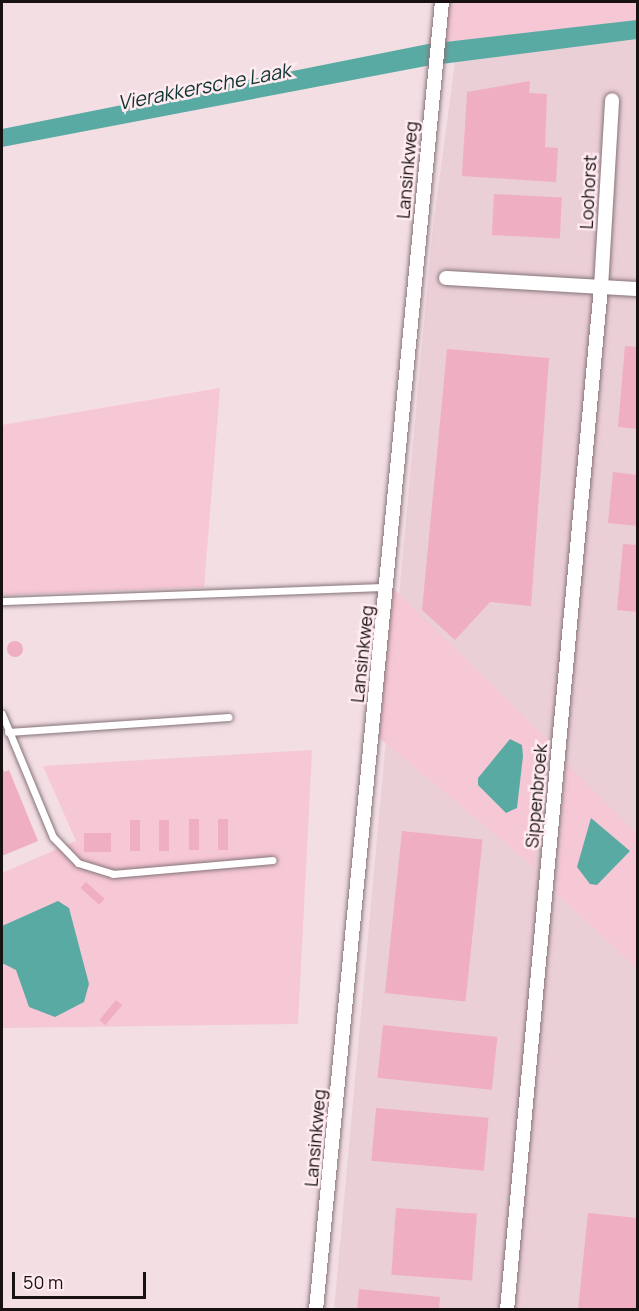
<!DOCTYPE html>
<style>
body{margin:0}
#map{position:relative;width:639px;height:1311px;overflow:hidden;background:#f2dee3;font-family:Manrope,sans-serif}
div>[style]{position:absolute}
.built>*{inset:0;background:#ebcfd6}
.green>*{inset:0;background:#f6c7d4}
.water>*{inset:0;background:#5aaaa4}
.building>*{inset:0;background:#efaec1;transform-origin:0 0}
.round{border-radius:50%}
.roads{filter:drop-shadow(0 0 2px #867479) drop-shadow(0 0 2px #867479)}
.service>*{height:7px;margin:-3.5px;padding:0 3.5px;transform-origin:3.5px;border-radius:3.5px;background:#fff}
.minor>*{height:14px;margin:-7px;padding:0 7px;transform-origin:7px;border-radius:7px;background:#fff}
span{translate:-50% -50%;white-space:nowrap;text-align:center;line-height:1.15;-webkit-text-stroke:5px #ffebf0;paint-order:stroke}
.street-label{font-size:18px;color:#171112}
.water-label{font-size:20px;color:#0d3532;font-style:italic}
.frame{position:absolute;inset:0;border:3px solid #171112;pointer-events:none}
.scale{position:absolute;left:12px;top:1272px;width:134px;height:27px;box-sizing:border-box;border:3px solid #171112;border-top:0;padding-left:8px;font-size:18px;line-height:21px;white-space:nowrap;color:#171112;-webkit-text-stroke:4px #ffebf0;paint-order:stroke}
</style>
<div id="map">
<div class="built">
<i style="clip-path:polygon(463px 2px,637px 2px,637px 1309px,334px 1310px,432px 235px)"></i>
</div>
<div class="green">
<i style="clip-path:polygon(438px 2px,637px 2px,637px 20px,428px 44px)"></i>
<i style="clip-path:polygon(220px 388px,204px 587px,2px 595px,2px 425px)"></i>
<i style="clip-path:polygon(391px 586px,547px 739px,534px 867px,377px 736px)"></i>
<i style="clip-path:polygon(312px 750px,298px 1024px,2px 1028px,2px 873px,76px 841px,43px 766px)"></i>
<i style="clip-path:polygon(567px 764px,637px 834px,637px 969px,557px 894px)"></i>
</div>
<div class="water">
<i style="clip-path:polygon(637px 20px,637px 39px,426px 66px,2px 147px,2px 129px,428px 44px)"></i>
<i style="clip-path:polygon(510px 739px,522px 745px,523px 756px,517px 808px,506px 813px,478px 785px,478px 778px)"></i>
<i style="clip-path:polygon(591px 818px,630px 851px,597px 885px,590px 884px,577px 867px)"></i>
<i style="clip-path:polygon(58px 901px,69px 908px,89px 984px,84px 1002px,55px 1017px,29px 1007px,16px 970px,2px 963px,2px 926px)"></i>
</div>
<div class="building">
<i style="clip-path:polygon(530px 81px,529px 93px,547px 94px,545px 147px,558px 148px,556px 182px,462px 176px,467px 92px)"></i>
<i style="left:494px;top:194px;width:68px;height:41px;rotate:3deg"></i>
<i style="clip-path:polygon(625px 346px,638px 347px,638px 429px,618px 427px)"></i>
<i style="clip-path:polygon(447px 349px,549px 358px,531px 606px,490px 602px,455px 640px,422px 610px)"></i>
<i style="clip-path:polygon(613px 472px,638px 475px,638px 526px,608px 523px)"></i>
<i style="clip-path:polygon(623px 544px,638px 545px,638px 612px,617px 610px)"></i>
<i class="round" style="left:7px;top:641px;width:16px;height:16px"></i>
<i style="clip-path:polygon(2px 765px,4px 772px,9px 770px,38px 841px,2px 856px)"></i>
<i style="left:189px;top:819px;width:10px;height:31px"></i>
<i style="left:218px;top:819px;width:10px;height:31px"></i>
<i style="left:130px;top:820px;width:10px;height:31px"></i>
<i style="left:159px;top:820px;width:10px;height:31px"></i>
<i style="left:402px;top:831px;width:81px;height:163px;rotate:6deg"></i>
<i style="left:84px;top:833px;width:27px;height:19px"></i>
<i style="left:86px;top:882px;width:25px;height:8px;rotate:42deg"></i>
<i style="left:116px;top:1000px;width:8px;height:26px;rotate:40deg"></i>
<i style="left:383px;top:1025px;width:115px;height:53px;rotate:6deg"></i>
<i style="left:376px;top:1108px;width:113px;height:53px;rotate:5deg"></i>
<i style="left:396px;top:1208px;width:81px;height:67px;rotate:4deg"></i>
<i style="clip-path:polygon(588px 1213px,638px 1218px,638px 1310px,578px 1310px)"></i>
<i style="clip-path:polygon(359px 1289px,440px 1297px,439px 1310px,357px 1310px)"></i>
</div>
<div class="roads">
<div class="service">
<i style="left:2px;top:601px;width:384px;rotate:-2.1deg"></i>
<i style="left:2px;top:714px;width:133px;rotate:67.5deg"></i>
<i style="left:53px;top:837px;width:36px;rotate:46deg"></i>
<i style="left:78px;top:863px;width:37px;rotate:17deg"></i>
<i style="left:113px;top:874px;width:160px;rotate:-5deg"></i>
<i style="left:8px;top:732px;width:221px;rotate:-3.9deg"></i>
</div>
<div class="minor">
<i style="left:446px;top:278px;width:192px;rotate:3.3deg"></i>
<i style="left:316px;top:1310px;width:1314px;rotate:-84.5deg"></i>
<i style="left:507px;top:1310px;width:1027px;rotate:-84.75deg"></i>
<i style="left:601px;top:287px;width:187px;rotate:-86.6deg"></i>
</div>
</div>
<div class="street-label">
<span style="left:407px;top:170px;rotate:-85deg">Lansinkweg</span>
<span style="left:588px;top:192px;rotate:-87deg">Loohorst</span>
<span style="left:362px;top:654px;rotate:-84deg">Lansinkweg</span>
<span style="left:536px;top:796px;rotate:-85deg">Sippenbroek</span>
<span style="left:315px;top:1138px;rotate:-85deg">Lansinkweg</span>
</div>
<div class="water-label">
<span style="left:204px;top:86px;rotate:-11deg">Vierakkersche Laak</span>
</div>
<div class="frame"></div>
<div class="scale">50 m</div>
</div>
